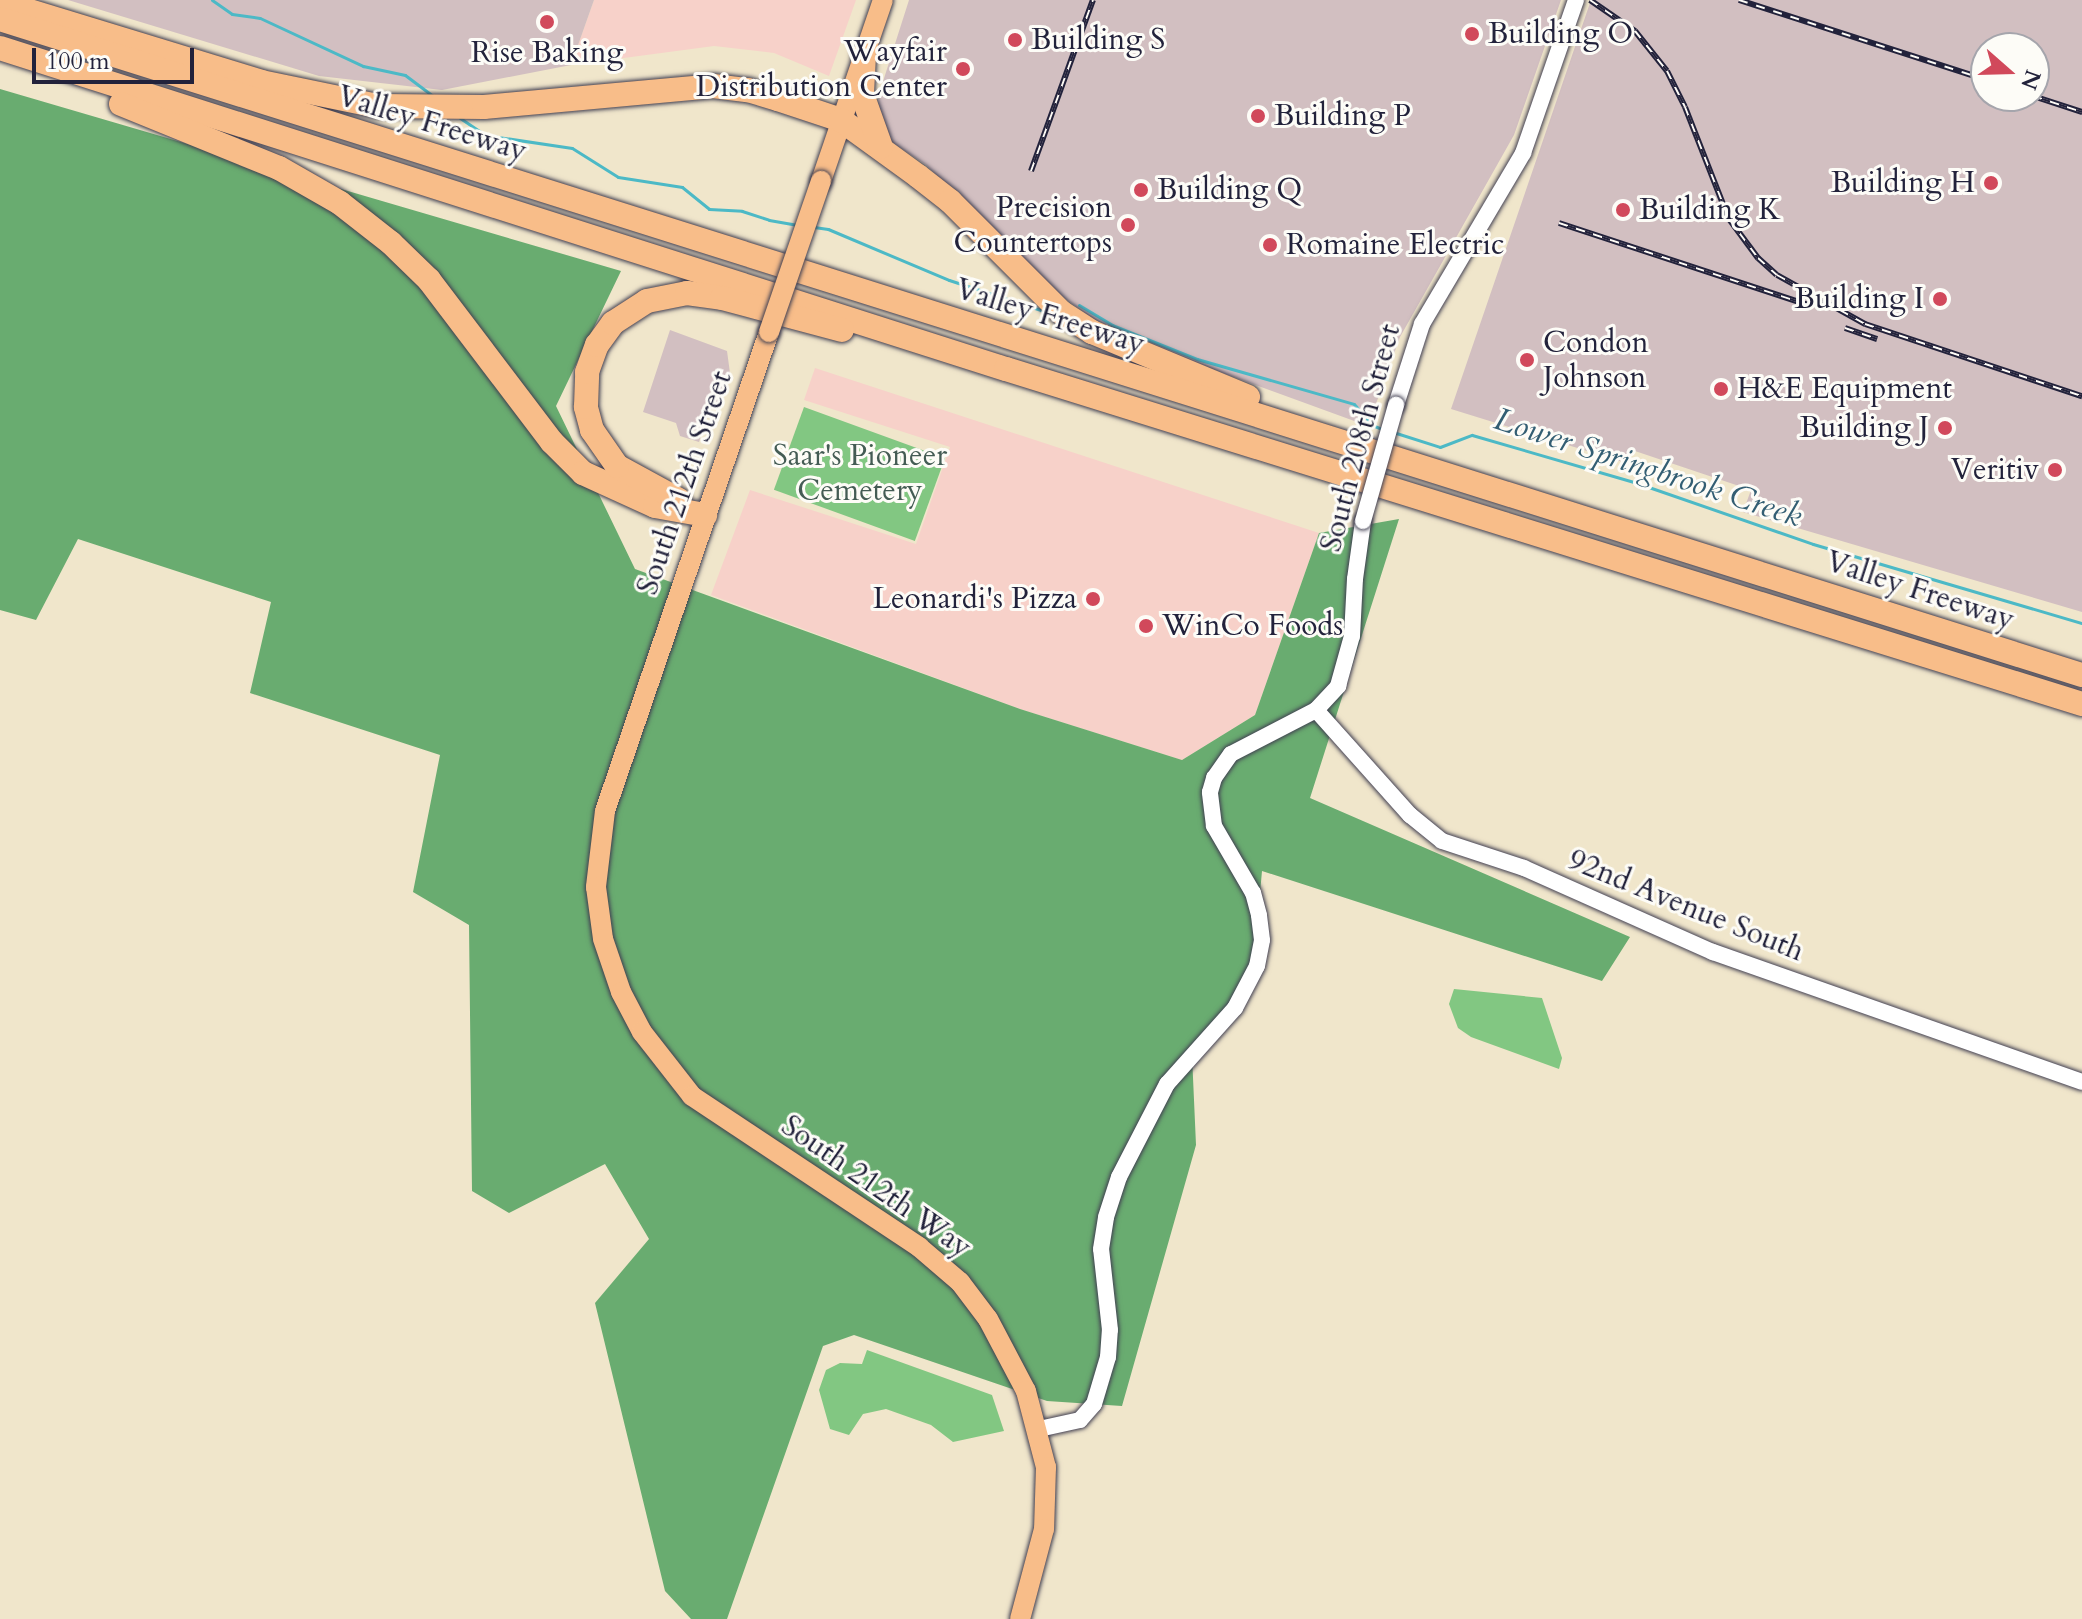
<!DOCTYPE html>
<style>
body{margin:0}
#map{position:relative;width:2082px;height:1619px;overflow:hidden;background:#f0e6cb;font-family:Cardo,serif}
div>[style]{position:absolute}
.built>*{inset:0;background:#f7d1c9}
.industrial>*{inset:0;background:#d2bfc1}
.green>*{inset:0;background:#82c782;transform-origin:0 0}
.forest>*{inset:0;background:#69ac70}
.stream>*{height:3px;margin:-1.5px;padding:0 1.5px;transform-origin:1.5px;border-radius:1.5px;background:#4cb9c6}
.roads{filter:drop-shadow(0 0 2px #413f51) drop-shadow(0 0 2px #413f51)}
.tertiary>*{height:16px;margin:-8px;padding:0 8px;transform-origin:8px;border-radius:8px;background:#fff}
.primary>*{height:20px;margin:-10px;padding:0 10px;transform-origin:10px;border-radius:10px;background:#f8bd89}
.motorway>*{height:24px;margin:-12px;padding:0 12px;transform-origin:12px;border-radius:12px;background:#f8bd89}
.rail>*{height:6px;margin-top:-3px;transform-origin:0;background:repeating-linear-gradient(90deg,#fdfcf7 0 9px,#22223b 0 18px);box-sizing:border-box;border-block:2px solid #22223b}
.bridges{filter:drop-shadow(0 0 2px #413f51) drop-shadow(0 0 2px #413f51)}
.tertiary-bridge>*{height:16px;margin:-8px;padding:0 8px;transform-origin:8px;border-radius:8px;background:#fff}
.primary-bridge>*{height:20px;margin:-10px;padding:0 10px;transform-origin:10px;border-radius:10px;background:#f8bd89}
.dots>*{width:22px;height:22px;translate:-50% -50%;box-sizing:border-box;border:4px solid #fdfcf7;border-radius:50%}
span{translate:-50% -50%;white-space:nowrap;text-align:center;line-height:1.15;-webkit-text-stroke:6px #fdfcf7;paint-order:stroke}
.poi-label{font-size:30px;color:#22223b}
.left{translate:0 -50%;text-align:left}
.right{translate:-100% -50%;text-align:right}
.street-label{font-size:30px;color:#22223b}
.park-label{font-size:30px;color:#445c54}
.water-label{font-size:32px;color:#335e73;font-style:italic}
.north{position:absolute;left:1970px;top:32px;width:80px;height:80px;box-sizing:border-box;background:#fdfcf7;border:2px solid #a5a5ac;border-radius:50%;rotate:110deg;font-size:22px;font-weight:700;line-height:32px;text-align:center;color:#22223b}
.north::after{content:'';display:block;margin:auto;width:28px;height:36px;background:#d1495b;clip-path:polygon(50% 0,100% 100%,50% 72%,0 100%)}
.scale{position:absolute;left:32px;top:48px;width:162px;height:36px;box-sizing:border-box;border:4px solid #22223b;border-top:0;padding-left:10px;font-size:24px;line-height:28px;white-space:nowrap;color:#22223b;-webkit-text-stroke:6px #fdfcf7;paint-order:stroke}
</style>
<div id="map">
<div class="built">
<i style="clip-path:polygon(594px 0,856px 0,829px 76px,774px 53px,714px 46px,571px 65px)"></i>
<i style="clip-path:polygon(815px 368px,1319px 533px,1255px 715px,1182px 760px,1020px 709px,711px 595px,750px 490px,916px 544px,950px 447px,804px 400px)"></i>
</div>
<div class="industrial">
<i style="clip-path:polygon(68px 0,594px 0,571px 65px,442px 90px,319px 76px)"></i>
<i style="clip-path:polygon(909px 0,1561px 0,1514px 135px,1400px 337px,1368px 426px,1111px 332px,1063px 297px,925px 164px,887px 139px,877px 119px,879px 94px)"></i>
<i style="clip-path:polygon(evenodd,1591px 0,2082px 0,2082px 612px,1743px 512px,1751px 490px,1632px 450px,1626px 463px,1451px 409px,1591px 0,1986px 48px,2034px 48px,2034px 96px,1986px 96px,1986px 48px)"></i>
<i style="clip-path:polygon(670px 330px,727px 351px,730px 373px,720px 404px,712px 402px,699px 442px,680px 436px,676px 423px,643px 412px)"></i>
</div>
<div class="green">
<i style="left:804px;top:407px;width:150px;height:88px;rotate:20deg"></i>
<i style="clip-path:polygon(1454px 989px,1542px 998px,1562px 1058px,1559px 1069px,1471px 1037px,1458px 1028px,1449px 1004px)"></i>
<i style="clip-path:polygon(867px 1350px,992px 1395px,1004px 1431px,953px 1442px,931px 1425px,886px 1409px,863px 1414px,849px 1435px,830px 1429px,819px 1390px,826px 1370px,840px 1363px,862px 1364px)"></i>
</div>
<div class="forest">
<i style="clip-path:polygon(0 89px,621px 271px,556px 406px,635px 569px,1020px 709px,1182px 760px,1255px 715px,1319px 533px,1399px 519px,1310px 798px,1630px 937px,1602px 981px,1262px 871px,1252px 981px,1192px 1055px,1196px 1145px,1122px 1406px,1047px 1401px,854px 1335px,823px 1346px,727px 1619px,691px 1619px,665px 1591px,595px 1303px,649px 1239px,605px 1164px,509px 1213px,472px 1191px,469px 925px,413px 892px,440px 755px,250px 693px,271px 602px,78px 539px,36px 620px,0 610px)"></i>
</div>
<div class="stream">
<i style="left:212px;top:0;width:24px;rotate:35deg"></i>
<i style="left:232px;top:14px;width:28px;rotate:8deg"></i>
<i style="left:260px;top:18px;width:114px;rotate:25deg"></i>
<i style="left:363px;top:66px;width:43px;rotate:12.1deg"></i>
<i style="left:405px;top:75px;width:35px;rotate:37deg"></i>
<i style="left:460px;top:118px;width:30px;rotate:34deg"></i>
<i style="left:485px;top:135px;width:88px;rotate:8.5deg"></i>
<i style="left:572px;top:148px;width:54px;rotate:32.2deg"></i>
<i style="left:618px;top:177px;width:65px;rotate:8.9deg"></i>
<i style="left:682px;top:187px;width:35px;rotate:39deg"></i>
<i style="left:709px;top:209px;width:33px;rotate:3deg"></i>
<i style="left:742px;top:211px;width:28px;rotate:18deg"></i>
<i style="left:769px;top:220px;width:29px;rotate:10deg"></i>
<i style="left:814px;top:227px;width:14px;rotate:8deg"></i>
<i style="left:828px;top:229px;width:131px;rotate:22.9deg"></i>
<i style="left:949px;top:280px;width:103px;rotate:18.1deg"></i>
<i style="left:1079px;top:305px;width:39px;rotate:31deg"></i>
<i style="left:1112px;top:325px;width:92px;rotate:21.8deg"></i>
<i style="left:1197px;top:359px;width:163px;rotate:16deg"></i>
<i style="left:1354px;top:404px;width:28px;rotate:49deg"></i>
<i style="left:1372px;top:425px;width:11px;rotate:22deg"></i>
<i style="left:1393px;top:432px;width:49px;rotate:17.7deg"></i>
<i style="left:1440px;top:447px;width:34px;rotate:-21deg"></i>
<i style="left:1472px;top:435px;width:172px;rotate:16.2deg"></i>
<i style="left:1637px;top:483px;width:186px;rotate:19.1deg"></i>
<i style="left:1813px;top:544px;width:280px;rotate:16.4deg"></i>
</div>
<div class="roads">
<div class="tertiary">
<i style="left:1396px;top:405px;width:85px;rotate:-72.2deg"></i>
<i style="left:1422px;top:324px;width:199px;rotate:-59.4deg"></i>
<i style="left:1523px;top:153px;width:162px;rotate:-70.9deg"></i>
<i style="left:1316px;top:710px;width:141px;rotate:48.2deg"></i>
<i style="left:1410px;top:815px;width:41px;rotate:39.1deg"></i>
<i style="left:1442px;top:841px;width:86px;rotate:18.2deg"></i>
<i style="left:1524px;top:868px;width:207px;rotate:24deg"></i>
<i style="left:1713px;top:952px;width:391px;rotate:19.4deg"></i>
<i style="left:1039px;top:1429px;width:42px;rotate:-12.4deg"></i>
<i style="left:1080px;top:1420px;width:21px;rotate:-49deg"></i>
<i style="left:1094px;top:1404px;width:49px;rotate:-73.4deg"></i>
<i style="left:1108px;top:1357px;width:27px;rotate:-86deg"></i>
<i style="left:1110px;top:1330px;width:81px;rotate:-96.3deg"></i>
<i style="left:1101px;top:1249px;width:32px;rotate:-81deg"></i>
<i style="left:1106px;top:1217px;width:42px;rotate:-72deg"></i>
<i style="left:1119px;top:1177px;width:105px;rotate:-62.7deg"></i>
<i style="left:1167px;top:1084px;width:102px;rotate:-48.2deg"></i>
<i style="left:1235px;top:1008px;width:47px;rotate:-62.4deg"></i>
<i style="left:1257px;top:966px;width:26px;rotate:-79deg"></i>
<i style="left:1262px;top:940px;width:25px;rotate:-97deg"></i>
<i style="left:1259px;top:915px;width:23px;rotate:-105deg"></i>
<i style="left:1253px;top:893px;width:78px;rotate:-120.2deg"></i>
<i style="left:1214px;top:826px;width:34px;rotate:-97deg"></i>
<i style="left:1210px;top:792px;width:15px;rotate:-74deg"></i>
<i style="left:1214px;top:778px;width:29px;rotate:-55deg"></i>
<i style="left:1231px;top:754px;width:96px;rotate:-27.4deg"></i>
<i style="left:1316px;top:710px;width:33px;rotate:-47deg"></i>
<i style="left:1338px;top:686px;width:52px;rotate:-74.4deg"></i>
<i style="left:1352px;top:636px;width:57px;rotate:-87deg"></i>
<i style="left:1355px;top:579px;width:59px;rotate:-82.1deg"></i>
</div>
<div class="primary">
<i style="left:821px;top:181px;width:191px;rotate:-71.1deg"></i>
<i style="left:769px;top:332px;width:506px;rotate:108.9deg"></i>
<i style="left:605px;top:811px;width:77px;rotate:96.8deg"></i>
<i style="left:596px;top:887px;width:52px;rotate:82.3deg"></i>
<i style="left:603px;top:939px;width:56px;rotate:71.2deg"></i>
<i style="left:621px;top:992px;width:45px;rotate:62.3deg"></i>
<i style="left:642px;top:1032px;width:81px;rotate:52deg"></i>
<i style="left:692px;top:1096px;width:273px;rotate:33.6deg"></i>
<i style="left:919px;top:1247px;width:54px;rotate:40.5deg"></i>
<i style="left:960px;top:1282px;width:46px;rotate:52.9deg"></i>
<i style="left:988px;top:1319px;width:81px;rotate:62.2deg"></i>
<i style="left:1026px;top:1391px;width:79px;rotate:75.3deg"></i>
<i style="left:1046px;top:1467px;width:62px;rotate:91.8deg"></i>
<i style="left:1044px;top:1529px;width:93px;rotate:104.9deg"></i>
</div>
<div class="motorway">
<i style="left:0;top:2px;width:273px;rotate:17deg"></i>
<i style="left:261px;top:82px;width:119px;rotate:11.6deg"></i>
<i style="left:378px;top:106px;width:106px;rotate:0.5deg"></i>
<i style="left:484px;top:107px;width:230px;rotate:-5.2deg"></i>
<i style="left:713px;top:86px;width:35px;rotate:7deg"></i>
<i style="left:748px;top:90px;width:31px;rotate:17deg"></i>
<i style="left:778px;top:99px;width:66px;rotate:18.4deg"></i>
<i style="left:841px;top:120px;width:95px;rotate:36deg"></i>
<i style="left:918px;top:176px;width:41px;rotate:38deg"></i>
<i style="left:950px;top:201px;width:157px;rotate:45deg"></i>
<i style="left:1061px;top:312px;width:37px;rotate:33deg"></i>
<i style="left:1092px;top:332px;width:169px;rotate:22.6deg"></i>
<i style="left:0;top:19px;width:2183px;rotate:17.49deg"></i>
<i style="left:0;top:48px;width:1056px;rotate:17.7deg"></i>
<i style="left:1006px;top:369px;width:1127px;rotate:17.29deg"></i>
<i style="left:864px;top:55px;width:39px;rotate:93deg"></i>
<i style="left:862px;top:94px;width:56px;rotate:70.3deg"></i>
<i style="left:121px;top:104px;width:170px;rotate:22.1deg"></i>
<i style="left:279px;top:168px;width:70px;rotate:29.8deg"></i>
<i style="left:340px;top:203px;width:65px;rotate:38.1deg"></i>
<i style="left:391px;top:243px;width:53px;rotate:44.2deg"></i>
<i style="left:429px;top:280px;width:203px;rotate:52.8deg"></i>
<i style="left:552px;top:442px;width:44px;rotate:45deg"></i>
<i style="left:583px;top:473px;width:79px;rotate:24.6deg"></i>
<i style="left:655px;top:506px;width:51px;rotate:10.2deg"></i>
<i style="left:679px;top:500px;width:71px;rotate:-151.3deg"></i>
<i style="left:617px;top:466px;width:44px;rotate:-124.8deg"></i>
<i style="left:592px;top:430px;width:24px;rotate:-105deg"></i>
<i style="left:586px;top:407px;width:35px;rotate:-88deg"></i>
<i style="left:587px;top:372px;width:29px;rotate:-70deg"></i>
<i style="left:597px;top:345px;width:27px;rotate:-54deg"></i>
<i style="left:613px;top:323px;width:40px;rotate:-32.9deg"></i>
<i style="left:647px;top:301px;width:41px;rotate:-11.3deg"></i>
<i style="left:687px;top:293px;width:35px;rotate:8deg"></i>
<i style="left:722px;top:298px;width:124px;rotate:14.9deg"></i>
</div>
</div>
<div class="rail">
<i style="left:1590px;top:0;width:55px;rotate:34.6deg"></i>
<i style="left:1635px;top:31px;width:51px;rotate:51.3deg"></i>
<i style="left:1667px;top:71px;width:40px;rotate:63.4deg"></i>
<i style="left:1685px;top:107px;width:120px;rotate:68.6deg"></i>
<i style="left:1729px;top:219px;width:49px;rotate:53.4deg"></i>
<i style="left:1758px;top:258px;width:25px;rotate:42deg"></i>
<i style="left:1777px;top:275px;width:101px;rotate:29.1deg"></i>
<i style="left:1865px;top:324px;width:229px;rotate:18.4deg"></i>
<i style="left:1739px;top:0;width:260px;rotate:17.9deg"></i>
<i style="left:2033px;top:96px;width:52px;rotate:18.1deg"></i>
<i style="left:1031px;top:171px;width:182px;rotate:-70.1deg"></i>
<i style="left:1559px;top:223px;width:266px;rotate:18.2deg"></i>
<i style="left:1845px;top:328px;width:34px;rotate:19deg"></i>
</div>
<div class="bridges">
<div class="tertiary-bridge">
<i style="left:1363px;top:521px;width:121px;rotate:-74.1deg"></i>
</div>
<div class="primary-bridge">
<i style="left:769px;top:332px;width:160px;rotate:-71deg"></i>
</div>
</div>
<div class="dots">
<i style="left:547px;top:22px;background:#d1495b"></i>
<i style="left:1472px;top:34px;background:#d1495b"></i>
<i style="left:1015px;top:40px;background:#d1495b"></i>
<i style="left:963px;top:69px;background:#d1495b"></i>
<i style="left:1258px;top:116px;background:#d1495b"></i>
<i style="left:1991px;top:183px;background:#d1495b"></i>
<i style="left:1141px;top:190px;background:#d1495b"></i>
<i style="left:1623px;top:210px;background:#d1495b"></i>
<i style="left:1128px;top:225px;background:#d1495b"></i>
<i style="left:1270px;top:245px;background:#d1495b"></i>
<i style="left:1940px;top:299px;background:#d1495b"></i>
<i style="left:1527px;top:360px;background:#d1495b"></i>
<i style="left:1721px;top:389px;background:#d1495b"></i>
<i style="left:1945px;top:428px;background:#d1495b"></i>
<i style="left:2055px;top:470px;background:#d1495b"></i>
<i style="left:1093px;top:599px;background:#d1495b"></i>
<i style="left:1146px;top:626px;background:#d1495b"></i>
</div>
<div class="poi-label">
<span class="left" style="left:1488px;top:34px">Building O</span>
<span class="left" style="left:1031px;top:40px">Building S</span>
<span class="right" style="left:947px;top:69px">Wayfair<br>Distribution Center</span>
<span style="left:547px;top:53px">Rise Baking</span>
<span class="left" style="left:1274px;top:116px">Building P</span>
<span class="right" style="left:1975px;top:183px">Building H</span>
<span class="left" style="left:1157px;top:190px">Building Q</span>
<span class="right" style="left:1112px;top:225px">Precision<br>Countertops</span>
<span class="left" style="left:1639px;top:210px">Building K</span>
<span class="left" style="left:1286px;top:245px">Romaine Electric</span>
<span class="right" style="left:1924px;top:299px">Building I</span>
<span class="left" style="left:1543px;top:360px">Condon<br>Johnson</span>
<span class="left" style="left:1737px;top:389px">H&amp;E Equipment</span>
<span class="right" style="left:1929px;top:428px">Building J</span>
<span class="right" style="left:2039px;top:470px">Veritiv</span>
<span class="right" style="left:1077px;top:599px">Leonardi's Pizza</span>
<span class="left" style="left:1162px;top:626px">WinCo Foods</span>
</div>
<div class="street-label">
<span style="left:432px;top:124px;rotate:17deg">Valley Freeway</span>
<span style="left:1050px;top:317px;rotate:17deg">Valley Freeway</span>
<span style="left:1361px;top:438px;rotate:-75deg">South 208th Street</span>
<span style="left:685px;top:483px;rotate:-71deg">South 212th Street</span>
<span style="left:1920px;top:591px;rotate:18deg">Valley Freeway</span>
<span style="left:1686px;top:906px;rotate:22deg">92nd Avenue South</span>
<span style="left:876px;top:1187px;rotate:35deg">South 212th Way</span>
</div>
<div class="park-label">
<span style="left:860px;top:473px">Saar's Pioneer<br>Cemetery</span>
</div>
<div class="water-label">
<span style="left:1648px;top:468px;rotate:18deg">Lower Springbrook Creek</span>
</div>
<div class="north">N</div>
<div class="scale">100 m</div>
</div>
